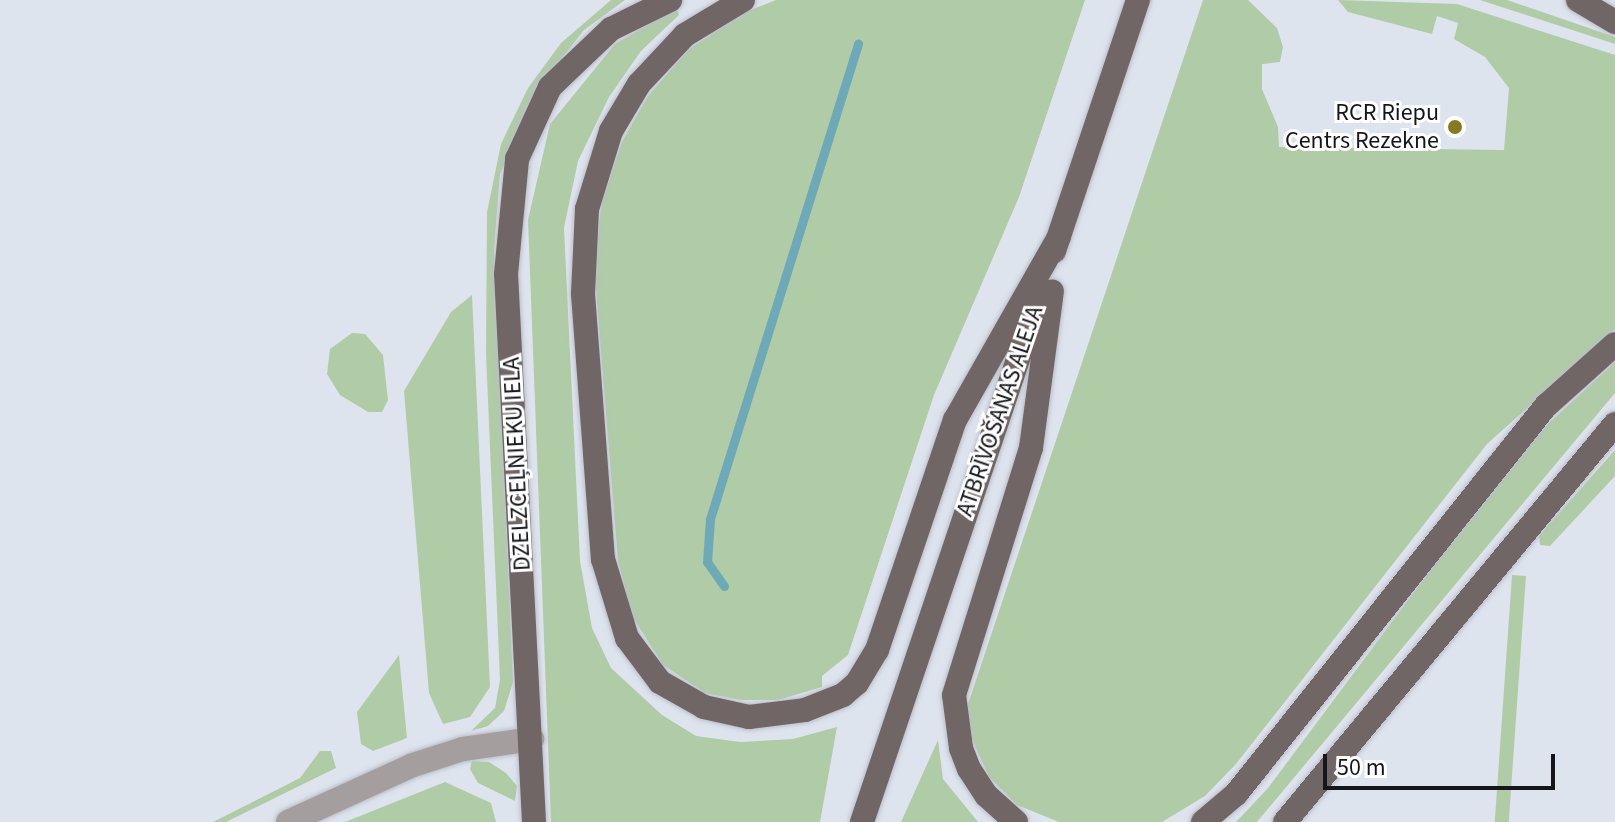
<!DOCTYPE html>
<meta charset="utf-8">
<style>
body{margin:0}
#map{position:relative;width:1615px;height:822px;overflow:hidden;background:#dee4ee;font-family:"Source Sans 3",sans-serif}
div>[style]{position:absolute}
.green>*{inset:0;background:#b0cca6;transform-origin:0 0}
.stream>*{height:9px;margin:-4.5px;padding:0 4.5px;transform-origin:4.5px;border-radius:4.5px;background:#6da9b6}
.roads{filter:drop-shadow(0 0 2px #babfc8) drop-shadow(0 0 2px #babfc8)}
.minor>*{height:24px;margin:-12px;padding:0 12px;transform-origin:12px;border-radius:12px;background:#a49f9e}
.major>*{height:24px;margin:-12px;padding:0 12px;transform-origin:12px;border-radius:12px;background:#706665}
.dots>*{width:22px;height:22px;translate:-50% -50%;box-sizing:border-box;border:4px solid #fff;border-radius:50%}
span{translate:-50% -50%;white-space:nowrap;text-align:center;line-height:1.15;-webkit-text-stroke:6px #fff;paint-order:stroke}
.poi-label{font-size:24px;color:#14161a}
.right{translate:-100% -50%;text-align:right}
.street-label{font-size:24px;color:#14161a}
.scale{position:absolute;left:1323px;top:754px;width:232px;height:36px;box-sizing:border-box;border:4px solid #14161a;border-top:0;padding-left:10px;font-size:24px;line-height:28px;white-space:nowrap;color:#14161a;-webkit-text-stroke:6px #fff;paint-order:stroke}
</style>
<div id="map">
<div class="green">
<i style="clip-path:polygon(611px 0,625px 0,584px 30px,535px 92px,500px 174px,494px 250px,513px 682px,504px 711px,488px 726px,471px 731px,495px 708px,500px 680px,486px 354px,487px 212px,501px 144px,528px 88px,561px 43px)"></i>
<i style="clip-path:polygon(776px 0,1085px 0,1019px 197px,934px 395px,848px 655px,822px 676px,822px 687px,778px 700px,741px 700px,705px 693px,663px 665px,632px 616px,618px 561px,594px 265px,602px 201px,622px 142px,648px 96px,689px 49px,746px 12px)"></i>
<i style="clip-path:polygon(1203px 0,1248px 0,1277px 28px,1283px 47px,1280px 62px,1262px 64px,1262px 89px,1278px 127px,1279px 147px,1504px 150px,1509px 88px,1485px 57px,1454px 39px,1458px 23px,1437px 16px,1432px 34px,1348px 12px,1338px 0,1457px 4px,1615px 55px,1615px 329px,1487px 444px,1236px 764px,1205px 796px,1162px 822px,1059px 822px,1017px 805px,989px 777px,971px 737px,966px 710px)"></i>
<i style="clip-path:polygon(1480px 0,1507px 0,1615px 37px,1615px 44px)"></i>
<i style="clip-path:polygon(677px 8px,679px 15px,641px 51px,609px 97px,578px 161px,564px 228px,580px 561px,592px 628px,611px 668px,662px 715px,696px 736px,740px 742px,793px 739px,837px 727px,820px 822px,551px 822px,528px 220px,550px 124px,615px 44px)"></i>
<i style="clip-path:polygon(472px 295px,490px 687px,470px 717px,443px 724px,429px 693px,404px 391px,451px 312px)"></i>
<i style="clip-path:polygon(352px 333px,365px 334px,383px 355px,388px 400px,382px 412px,368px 412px,340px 395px,327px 374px,330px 349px)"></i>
<i style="clip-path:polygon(1615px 362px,1615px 393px,1257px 822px,1236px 822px,1268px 788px,1521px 449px)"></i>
<i style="clip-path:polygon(1615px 450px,1615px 476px,1550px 546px,1540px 545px,1539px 536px)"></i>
<i style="left:1512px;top:575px;width:14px;height:322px;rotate:4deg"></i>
<i style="clip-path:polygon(399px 655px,407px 738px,373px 751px,361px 744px,357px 712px)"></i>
<i style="clip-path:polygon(938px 740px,943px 779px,978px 822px,901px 822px)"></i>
<i style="clip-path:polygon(320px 751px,331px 751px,336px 768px,226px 822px,213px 822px,300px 778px)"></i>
<i style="clip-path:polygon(472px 761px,489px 762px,506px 773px,517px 786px,515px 801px,478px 783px,470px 769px)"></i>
<i style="clip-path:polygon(445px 782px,491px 803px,496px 822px,345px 822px)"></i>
</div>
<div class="stream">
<i style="left:724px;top:586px;width:29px;rotate:-125deg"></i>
<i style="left:707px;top:562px;width:43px;rotate:-86deg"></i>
<i style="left:710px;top:519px;width:498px;rotate:-72.7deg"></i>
</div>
<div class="roads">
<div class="minor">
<i style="left:288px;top:822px;width:137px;rotate:-24.5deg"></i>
<i style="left:413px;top:765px;width:52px;rotate:-17.7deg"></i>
<i style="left:463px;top:749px;width:70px;rotate:-8.2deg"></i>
</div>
<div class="major">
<i style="left:743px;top:0;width:68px;rotate:148.9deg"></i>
<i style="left:685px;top:35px;width:67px;rotate:133.2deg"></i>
<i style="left:639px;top:84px;width:55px;rotate:120.8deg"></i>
<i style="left:611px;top:131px;width:82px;rotate:107.1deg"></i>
<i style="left:587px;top:209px;width:85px;rotate:92.7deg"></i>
<i style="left:583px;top:294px;width:266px;rotate:85.7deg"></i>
<i style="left:603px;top:559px;width:83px;rotate:73.1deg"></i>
<i style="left:627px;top:638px;width:55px;rotate:53.1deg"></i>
<i style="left:660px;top:682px;width:51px;rotate:29.6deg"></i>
<i style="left:704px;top:707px;width:46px;rotate:12.5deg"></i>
<i style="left:749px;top:717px;width:56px;rotate:-7.1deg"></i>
<i style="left:805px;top:710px;width:41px;rotate:-21.5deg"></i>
<i style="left:843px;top:695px;width:18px;rotate:-41deg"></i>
<i style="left:857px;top:683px;width:39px;rotate:-59deg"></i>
<i style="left:877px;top:650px;width:243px;rotate:-71.3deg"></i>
<i style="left:955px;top:420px;width:210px;rotate:-60.4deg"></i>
<i style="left:1578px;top:0;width:43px;rotate:30.7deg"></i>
<i style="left:1054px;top:251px;width:265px;rotate:-71.5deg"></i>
<i style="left:534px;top:822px;width:549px;rotate:-92.92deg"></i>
<i style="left:506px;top:274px;width:116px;rotate:-84.5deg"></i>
<i style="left:517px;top:159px;width:79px;rotate:-65.4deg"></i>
<i style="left:550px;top:87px;width:84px;rotate:-43.6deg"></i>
<i style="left:611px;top:29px;width:66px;rotate:-26.2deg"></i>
<i style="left:862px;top:822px;width:557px;rotate:-71.37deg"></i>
<i style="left:1016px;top:822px;width:40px;rotate:-138deg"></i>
<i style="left:986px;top:795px;width:31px;rotate:-123deg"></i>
<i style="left:969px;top:769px;width:22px;rotate:-111deg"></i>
<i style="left:961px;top:748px;width:53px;rotate:-97.5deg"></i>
<i style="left:954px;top:695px;width:259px;rotate:-72.7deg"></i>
<i style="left:1031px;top:448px;width:158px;rotate:-82.4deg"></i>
<i style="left:1203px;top:822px;width:43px;rotate:-40.3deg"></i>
<i style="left:1236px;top:794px;width:498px;rotate:-51.4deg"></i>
<i style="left:1547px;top:405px;width:91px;rotate:-41.9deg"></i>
<i style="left:1285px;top:822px;width:517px;rotate:-50.34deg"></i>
</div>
</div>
<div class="dots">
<i style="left:1455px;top:127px;background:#87791d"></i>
</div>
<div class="poi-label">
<span class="right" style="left:1439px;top:127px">RCR Riepu<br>Centrs Rezekne</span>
</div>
<div class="street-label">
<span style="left:1000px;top:411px;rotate:-71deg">ATBRĪVOŠANAS ALEJA</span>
<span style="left:517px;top:464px;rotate:-93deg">DZELZCEĻNIEKU IELA</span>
</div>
<div class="scale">50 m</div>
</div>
